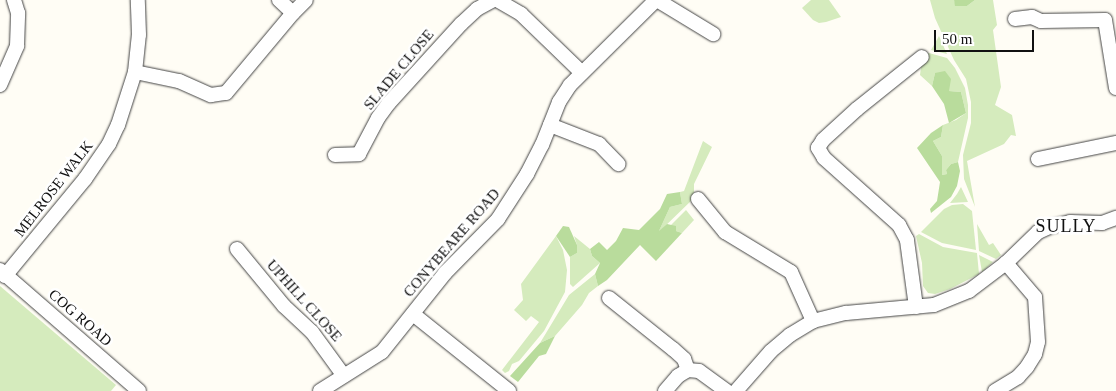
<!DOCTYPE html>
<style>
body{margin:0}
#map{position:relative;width:1116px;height:391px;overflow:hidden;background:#fffdf5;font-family:"Times New Roman",serif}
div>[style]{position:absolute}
.green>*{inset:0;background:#d5ebbd}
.forest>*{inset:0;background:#b9dc9c}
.roads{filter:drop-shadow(0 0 1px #444) drop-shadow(0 0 1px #444)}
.minor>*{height:14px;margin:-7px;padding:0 7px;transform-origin:7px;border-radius:7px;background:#fff}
span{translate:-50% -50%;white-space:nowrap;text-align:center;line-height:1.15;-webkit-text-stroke:5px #fff;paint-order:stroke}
.street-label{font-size:15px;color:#111}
.quarter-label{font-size:18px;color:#111;letter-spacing:1px}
.scale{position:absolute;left:934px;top:30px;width:100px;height:22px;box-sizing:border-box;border:2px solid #111;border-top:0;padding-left:6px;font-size:15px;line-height:18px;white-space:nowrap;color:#111;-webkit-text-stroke:4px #fff;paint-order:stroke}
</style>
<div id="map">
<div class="green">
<i style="clip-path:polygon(811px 0,829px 0,841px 17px,826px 22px,819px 23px,813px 20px,802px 8px)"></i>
<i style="clip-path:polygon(930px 0,954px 0,956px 6px,967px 6px,975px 0,993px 0,997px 25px,993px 30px,1001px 87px,995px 105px,1012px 115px,1016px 136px,1011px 135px,1004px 144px,967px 161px,975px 207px,964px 179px,963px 155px,971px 123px,971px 102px,966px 79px,954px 60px,935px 18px)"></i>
<i style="clip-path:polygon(939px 36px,947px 54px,931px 50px)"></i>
<i style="clip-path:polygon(929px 53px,947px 58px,955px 68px,965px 88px,968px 105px,968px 118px,958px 162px,951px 164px,946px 170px,947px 174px,942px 175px,942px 156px,933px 141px,941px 137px,943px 125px,956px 120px,966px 113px,961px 92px,949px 91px,935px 73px,932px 86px,920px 75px,922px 60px,924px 55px)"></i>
<i style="clip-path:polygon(703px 141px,712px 147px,694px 184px,694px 198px,658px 233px,670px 207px,682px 204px,680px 192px,684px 191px)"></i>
<i style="clip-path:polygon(961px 187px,968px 202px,950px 203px,957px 194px)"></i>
<i style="clip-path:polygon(963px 204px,972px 211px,976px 250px,942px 243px,921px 232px,944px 209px,952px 205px)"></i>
<i style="clip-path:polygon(686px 210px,694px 220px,682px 233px,676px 231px,671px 225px)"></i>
<i style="clip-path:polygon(977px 224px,989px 245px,993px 243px,1001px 255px,996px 259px,979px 251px)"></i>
<i style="clip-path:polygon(919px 234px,943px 247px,977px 253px,979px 274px,950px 289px,935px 294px,928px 293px,923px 286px,922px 263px,916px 236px)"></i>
<i style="clip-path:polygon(556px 236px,563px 250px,567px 270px,565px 292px,544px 331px,519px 361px,512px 364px,509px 371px,505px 373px,502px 370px,539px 322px,531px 316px,526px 321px,514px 310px,523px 300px,521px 284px)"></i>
<i style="clip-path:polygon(574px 236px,590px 249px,592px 256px,600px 263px,573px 287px,570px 284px,570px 257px,577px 253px,577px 245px)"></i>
<i style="clip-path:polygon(979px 255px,993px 262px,982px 272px)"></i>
<i style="clip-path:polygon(595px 274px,598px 286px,589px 293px,582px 305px,555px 336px,540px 343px,569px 295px)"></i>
<i style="clip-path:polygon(0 286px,116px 385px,111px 391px,0 391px)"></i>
</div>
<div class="forest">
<i style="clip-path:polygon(954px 0,975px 0,967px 6px,955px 6px)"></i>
<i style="clip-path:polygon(945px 71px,951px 79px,949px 91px,961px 92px,966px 113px,949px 123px,944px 104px,932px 86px,935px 73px)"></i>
<i style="clip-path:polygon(943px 125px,941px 137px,933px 141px,942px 156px,942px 175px,947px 174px,946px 170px,951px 164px,958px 162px,960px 171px,957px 186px,951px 197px,931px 213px,930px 209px,937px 201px,940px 182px,917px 148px,931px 133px)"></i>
<i style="clip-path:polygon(680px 192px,682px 204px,670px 207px,659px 231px,667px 224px,676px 226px,676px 231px,682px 233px,656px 261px,640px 245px,607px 280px,598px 286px,595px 274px,600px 263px,592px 256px,590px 249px,599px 242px,607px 250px,616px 241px,623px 228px,639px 230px,660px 209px,667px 194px)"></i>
<i style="clip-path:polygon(563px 226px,569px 227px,577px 245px,577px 253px,570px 257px,556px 236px)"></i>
<i style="clip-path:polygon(555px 336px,546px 354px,539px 356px,518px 382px,510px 376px,540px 343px)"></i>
</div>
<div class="roads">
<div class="minor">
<i style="left:279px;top:0;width:19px;rotate:43deg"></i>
<i style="left:497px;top:0;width:28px;rotate:30deg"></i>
<i style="left:521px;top:14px;width:83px;rotate:44deg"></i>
<i style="left:657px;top:0;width:66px;rotate:31.3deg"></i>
<i style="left:1015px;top:19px;width:17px;rotate:-7deg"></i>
<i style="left:1032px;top:17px;width:10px;rotate:24deg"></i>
<i style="left:1041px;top:21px;width:64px;rotate:-0.9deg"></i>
<i style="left:1105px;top:20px;width:69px;rotate:80.8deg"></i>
<i style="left:135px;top:72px;width:45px;rotate:11.6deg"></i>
<i style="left:179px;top:81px;width:35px;rotate:24deg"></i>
<i style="left:211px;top:95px;width:15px;rotate:-8deg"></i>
<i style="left:226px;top:93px;width:104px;rotate:-50.1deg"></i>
<i style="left:293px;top:13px;width:18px;rotate:-45deg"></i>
<i style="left:0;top:85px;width:43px;rotate:-66.4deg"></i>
<i style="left:17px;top:46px;width:33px;rotate:-88deg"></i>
<i style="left:18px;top:13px;width:14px;rotate:-107deg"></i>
<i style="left:550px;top:125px;width:53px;rotate:21.2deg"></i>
<i style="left:599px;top:144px;width:28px;rotate:46deg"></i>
<i style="left:335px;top:155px;width:24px;rotate:-2deg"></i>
<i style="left:359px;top:154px;width:41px;rotate:-62.2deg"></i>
<i style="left:378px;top:118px;width:19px;rotate:-54deg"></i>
<i style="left:389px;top:103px;width:107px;rotate:-47.7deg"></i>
<i style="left:461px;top:24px;width:22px;rotate:-43deg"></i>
<i style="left:477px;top:9px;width:18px;rotate:-29deg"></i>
<i style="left:1038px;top:159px;width:80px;rotate:-11.6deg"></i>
<i style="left:698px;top:199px;width:43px;rotate:50.7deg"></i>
<i style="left:725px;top:232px;width:77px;rotate:31.2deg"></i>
<i style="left:791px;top:272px;width:54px;rotate:65.8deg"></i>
<i style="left:237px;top:249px;width:74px;rotate:50.5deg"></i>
<i style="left:284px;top:306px;width:38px;rotate:43deg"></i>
<i style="left:312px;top:332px;width:54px;rotate:54deg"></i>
<i style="left:0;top:270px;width:184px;rotate:41deg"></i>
<i style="left:5px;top:276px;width:126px;rotate:-50.5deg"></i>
<i style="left:85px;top:179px;width:42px;rotate:-55.6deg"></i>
<i style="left:109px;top:144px;width:21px;rotate:-65deg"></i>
<i style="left:118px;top:125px;width:56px;rotate:-72.2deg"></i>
<i style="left:135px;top:72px;width:37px;rotate:-84deg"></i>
<i style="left:139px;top:35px;width:35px;rotate:-92deg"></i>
<i style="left:609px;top:298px;width:82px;rotate:38.6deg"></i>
<i style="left:673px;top:349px;width:15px;rotate:42deg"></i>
<i style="left:684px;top:359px;width:12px;rotate:70deg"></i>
<i style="left:688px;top:370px;width:11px;rotate:5deg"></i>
<i style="left:699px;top:371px;width:34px;rotate:36deg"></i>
<i style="left:916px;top:307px;width:68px;rotate:-97.7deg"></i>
<i style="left:907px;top:240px;width:17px;rotate:-118deg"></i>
<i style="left:899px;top:225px;width:101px;rotate:-138.2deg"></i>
<i style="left:824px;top:158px;width:12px;rotate:-121deg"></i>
<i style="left:818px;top:148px;width:9px;rotate:-58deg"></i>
<i style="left:823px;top:140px;width:46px;rotate:-42.4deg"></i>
<i style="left:857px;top:109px;width:83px;rotate:-38.7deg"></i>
<i style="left:413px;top:314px;width:123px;rotate:38.7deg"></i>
<i style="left:320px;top:391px;width:73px;rotate:-32.2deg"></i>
<i style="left:382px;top:352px;width:101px;rotate:-51.4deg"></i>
<i style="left:445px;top:273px;width:76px;rotate:-45.5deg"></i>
<i style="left:498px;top:219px;width:54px;rotate:-57.2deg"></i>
<i style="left:527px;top:174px;width:33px;rotate:-63deg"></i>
<i style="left:542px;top:145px;width:46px;rotate:-68.4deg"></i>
<i style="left:559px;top:102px;width:20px;rotate:-57deg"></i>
<i style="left:570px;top:85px;width:121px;rotate:-44.7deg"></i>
<i style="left:665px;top:391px;width:20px;rotate:-49deg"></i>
<i style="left:678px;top:376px;width:12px;rotate:-31deg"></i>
<i style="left:736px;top:391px;width:53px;rotate:-48.8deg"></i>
<i style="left:771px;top:351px;width:25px;rotate:-40deg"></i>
<i style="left:790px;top:335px;width:27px;rotate:-31deg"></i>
<i style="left:813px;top:321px;width:34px;rotate:-14deg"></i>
<i style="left:846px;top:313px;width:88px;rotate:-5.2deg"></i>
<i style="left:934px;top:305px;width:38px;rotate:-22deg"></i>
<i style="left:969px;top:291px;width:46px;rotate:-37.1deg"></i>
<i style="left:995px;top:391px;width:27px;rotate:-31deg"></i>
<i style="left:1018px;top:377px;width:13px;rotate:-48deg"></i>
<i style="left:1027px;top:367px;width:15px;rotate:-58deg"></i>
<i style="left:1035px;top:354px;width:12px;rotate:-76deg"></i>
<i style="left:1038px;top:342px;width:45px;rotate:-93.8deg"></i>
<i style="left:1035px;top:297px;width:45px;rotate:-130.5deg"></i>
<i style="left:1006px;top:263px;width:45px;rotate:-44.1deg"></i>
<i style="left:1038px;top:232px;width:12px;rotate:-24deg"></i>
<i style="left:1049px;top:227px;width:22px;rotate:-13deg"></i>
<i style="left:1070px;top:222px;width:32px;rotate:2deg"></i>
<i style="left:1102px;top:223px;width:15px;rotate:-20deg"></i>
</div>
</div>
<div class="street-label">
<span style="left:399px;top:70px;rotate:-50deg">SLADE CLOSE</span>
<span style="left:54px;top:189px;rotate:-52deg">MELROSE WALK</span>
<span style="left:452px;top:243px;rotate:-49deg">CONYBEARE ROAD</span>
<span style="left:304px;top:301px;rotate:48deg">UPHILL CLOSE</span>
<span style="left:80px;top:318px;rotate:41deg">COG ROAD</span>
</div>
<div class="quarter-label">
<span style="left:1066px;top:226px">SULLY</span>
</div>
<div class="scale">50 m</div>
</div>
